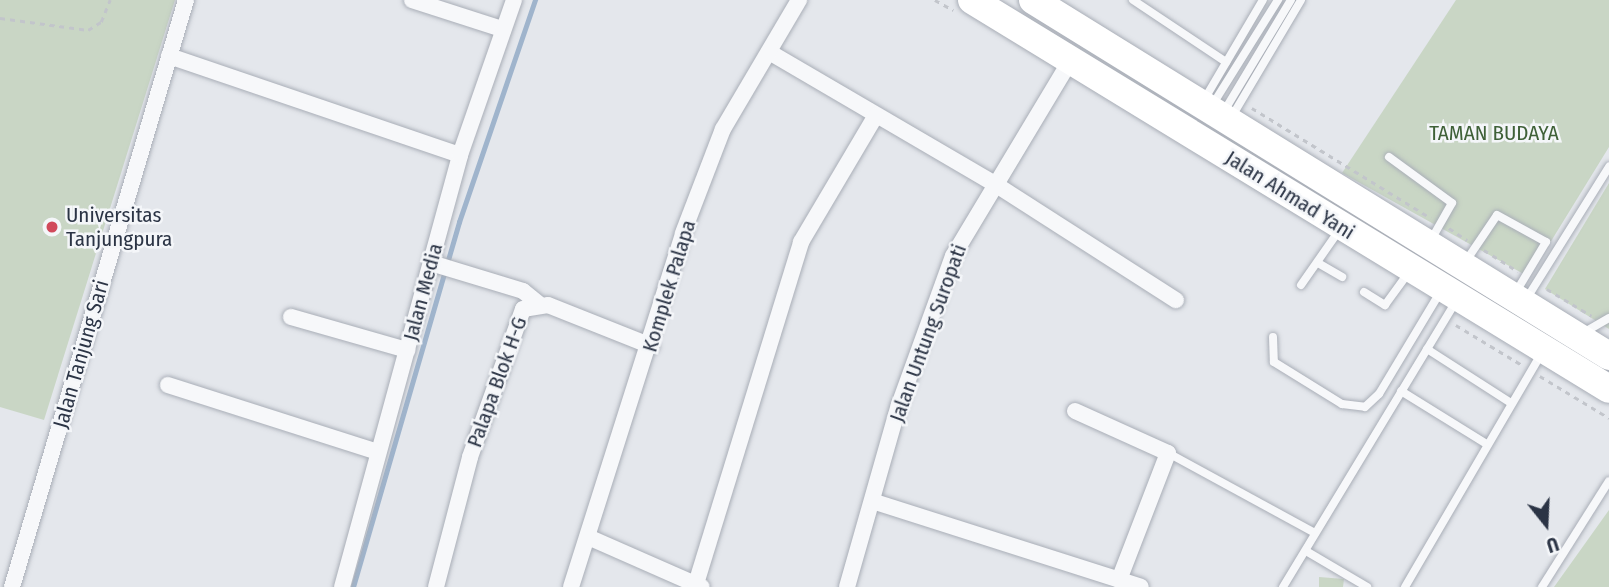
<!DOCTYPE html>
<style>
body{margin:0}
#map{position:relative;width:1609px;height:587px;overflow:hidden;background:#e4e7ec;font-family:"Fira Sans Condensed",sans-serif}
div>[style]{position:absolute}
.green>*{inset:0;background:#c9d6c5}
.stream>*{height:4.5px;margin:-2.25px;padding:0 2.25px;transform-origin:2.25px;border-radius:2.25px;background:#9fb4cc}
.path>*{height:2.5px;margin-top:-1.25px;transform-origin:0;background:repeating-linear-gradient(90deg,#c2c5cb 0 5px,transparent 0 10px)}
.roads{filter:drop-shadow(0 0 2px #a9aeb7) drop-shadow(0 0 2px #a9aeb7)}
.lane>*{height:8px;margin:-4px;padding:0 4px;transform-origin:4px;border-radius:4px;background:#f7f8fa}
.street>*{height:16px;margin:-8px;padding:0 8px;transform-origin:8px;border-radius:8px;background:#f7f8fa}
.highway>*{height:28px;margin:-14px;padding:0 14px;transform-origin:14px;border-radius:14px;background:#fff}
.dots>*{width:19px;height:19px;translate:-50% -50%;box-sizing:border-box;border:4px solid #f4f6f9;border-radius:50%}
span{translate:-50% -50%;white-space:nowrap;text-align:center;line-height:1.15;-webkit-text-stroke:5px #f4f6f9;paint-order:stroke}
.park-label{font-size:21px;color:#3f6138}
.street-label{font-size:21px;color:#2b3445}
.poi-label{font-size:21px;color:#2b3445}
.left{translate:0 -50%;text-align:left}
.north{position:absolute;left:1511px;top:489px;width:70px;height:70px;-webkit-text-stroke:5px #f4f6f9;paint-order:stroke;rotate:162deg;font-size:19px;font-weight:700;line-height:28px;text-align:center;color:#2b3445}
.north::after{content:'';display:block;margin:auto;width:24px;height:32px;background:#2b3445;clip-path:polygon(50% 0,100% 100%,50% 72%,0 100%)}
</style>
<div id="map">
<div class="green">
<i style="clip-path:polygon(0 0,175px 0,44px 420px,0 407px)"></i>
<i style="clip-path:polygon(1456px 0,1609px 0,1609px 147px,1529px 277px,1342px 173px)"></i>
<i style="clip-path:polygon(1609px 183px,1609px 329px,1545px 289px)"></i>
<i style="clip-path:polygon(1609px 510px,1609px 587px,1554px 587px)"></i>
<i style="clip-path:polygon(1319px 577px,1344px 579px,1343px 587px,1319px 587px)"></i>
</div>
<div class="stream">
<i style="left:353px;top:587px;width:380px;rotate:-73.8deg"></i>
<i style="left:459px;top:222px;width:235px;rotate:-71.1deg"></i>
</div>
<div class="path">
<i style="left:935px;top:0;width:21px;rotate:29deg"></i>
<i style="left:0;top:18px;width:89px;rotate:7.8deg"></i>
<i style="left:88px;top:30px;width:15px;rotate:-32deg"></i>
<i style="left:101px;top:22px;width:24px;rotate:-68deg"></i>
<i style="left:1252px;top:108px;width:210px;rotate:31.6deg"></i>
<i style="left:1449px;top:228px;width:22px;rotate:34deg"></i>
<i style="left:1484px;top:250px;width:40px;rotate:32deg"></i>
<i style="left:1547px;top:289px;width:52px;rotate:31deg"></i>
<i style="left:1456px;top:325px;width:77px;rotate:31.2deg"></i>
<i style="left:1540px;top:376px;width:81px;rotate:31.3deg"></i>
</div>
<div class="roads">
<div class="lane">
<i style="left:1133px;top:0;width:112px;rotate:33.7deg"></i>
<i style="left:1204px;top:100px;width:116px;rotate:-59.5deg"></i>
<i style="left:1213px;top:104px;width:123px;rotate:-58deg"></i>
<i style="left:1223px;top:113px;width:132px;rotate:-59deg"></i>
<i style="left:1231px;top:118px;width:137px;rotate:-59.3deg"></i>
<i style="left:1389px;top:157px;width:78px;rotate:36.1deg"></i>
<i style="left:1452px;top:203px;width:43px;rotate:119.6deg"></i>
<i style="left:1466px;top:261px;width:55px;rotate:-56deg"></i>
<i style="left:1497px;top:215px;width:56px;rotate:28.9deg"></i>
<i style="left:1546px;top:242px;width:58px;rotate:121deg"></i>
<i style="left:1318px;top:263px;width:28px;rotate:30deg"></i>
<i style="left:1301px;top:285px;width:68px;rotate:-55.1deg"></i>
<i style="left:1364px;top:292px;width:25px;rotate:32deg"></i>
<i style="left:1385px;top:305px;width:41px;rotate:-54deg"></i>
<i style="left:1527px;top:298px;width:155px;rotate:-58deg"></i>
<i style="left:1583px;top:333px;width:30px;rotate:-30deg"></i>
<i style="left:1273px;top:337px;width:25px;rotate:88deg"></i>
<i style="left:1274px;top:362px;width:80px;rotate:31.7deg"></i>
<i style="left:1342px;top:404px;width:23px;rotate:7deg"></i>
<i style="left:1365px;top:407px;width:19px;rotate:-43deg"></i>
<i style="left:1379px;top:394px;width:120px;rotate:-59deg"></i>
<i style="left:1427px;top:349px;width:100px;rotate:32.7deg"></i>
<i style="left:1401px;top:391px;width:99px;rotate:31.8deg"></i>
<i style="left:1168px;top:453px;width:167px;rotate:28.6deg"></i>
<i style="left:1306px;top:551px;width:71px;rotate:30.5deg"></i>
<i style="left:1283px;top:587px;width:332px;rotate:-58.8deg"></i>
<i style="left:1405px;top:587px;width:270px;rotate:-59.7deg"></i>
<i style="left:1542px;top:587px;width:125px;rotate:-57.7deg"></i>
</div>
<div class="street">
<i style="left:412px;top:0;width:95px;rotate:17.9deg"></i>
<i style="left:769px;top:52px;width:262px;rotate:30.3deg"></i>
<i style="left:995px;top:184px;width:215px;rotate:32.7deg"></i>
<i style="left:169px;top:56px;width:307px;rotate:18.8deg"></i>
<i style="left:431px;top:263px;width:96px;rotate:16.9deg"></i>
<i style="left:523px;top:291px;width:21px;rotate:39deg"></i>
<i style="left:291px;top:317px;width:121px;rotate:15.9deg"></i>
<i style="left:168px;top:385px;width:220px;rotate:17.7deg"></i>
<i style="left:1075px;top:411px;width:102px;rotate:24.3deg"></i>
<i style="left:1168px;top:453px;width:136px;rotate:111.1deg"></i>
<i style="left:872px;top:501px;width:282px;rotate:17.7deg"></i>
<i style="left:588px;top:537px;width:124px;rotate:23.7deg"></i>
<i style="left:12px;top:587px;width:612px;rotate:-73.49deg"></i>
<i style="left:342px;top:587px;width:448px;rotate:-74.7deg"></i>
<i style="left:460px;top:155px;width:164px;rotate:-70.8deg"></i>
<i style="left:436px;top:587px;width:134px;rotate:-75.3deg"></i>
<i style="left:470px;top:457px;width:157px;rotate:-70.3deg"></i>
<i style="left:523px;top:309px;width:25px;rotate:-9deg"></i>
<i style="left:548px;top:305px;width:111px;rotate:21.7deg"></i>
<i style="left:571px;top:587px;width:371px;rotate:-72.4deg"></i>
<i style="left:683px;top:233px;width:111px;rotate:-69deg"></i>
<i style="left:723px;top:129px;width:150px;rotate:-59.5deg"></i>
<i style="left:695px;top:587px;width:361px;rotate:-72.9deg"></i>
<i style="left:801px;top:242px;width:147px;rotate:-59.4deg"></i>
<i style="left:847px;top:587px;width:189px;rotate:-74.1deg"></i>
<i style="left:899px;top:405px;width:158px;rotate:-70.1deg"></i>
<i style="left:953px;top:256px;width:229px;rotate:-59deg"></i>
</div>
<div class="highway">
<i style="left:972px;top:0;width:746px;rotate:31.41deg"></i>
<i style="left:1033px;top:0;width:677px;rotate:31.72deg"></i>
</div>
</div>
<div class="dots">
<i style="left:52px;top:227px;background:#d1495b"></i>
</div>
<div class="park-label">
<span style="left:1494px;top:133px">TAMAN BUDAYA</span>
</div>
<div class="street-label">
<span style="left:1290px;top:195px;rotate:32deg">Jalan Ahmad Yani</span>
<span style="left:669px;top:286px;rotate:-73deg">Komplek Palapa</span>
<span style="left:423px;top:292px;rotate:-75deg">Jalan Media</span>
<span style="left:928px;top:333px;rotate:-70deg">Jalan Untung Suropati</span>
<span style="left:81px;top:354px;rotate:-74deg">Jalan Tanjung Sari</span>
<span style="left:497px;top:382px;rotate:-70deg">Palapa Blok H-G</span>
</div>
<div class="poi-label">
<span class="left" style="left:66px;top:227px">Universitas<br>Tanjungpura</span>
</div>
<div class="north">U</div>
</div>
